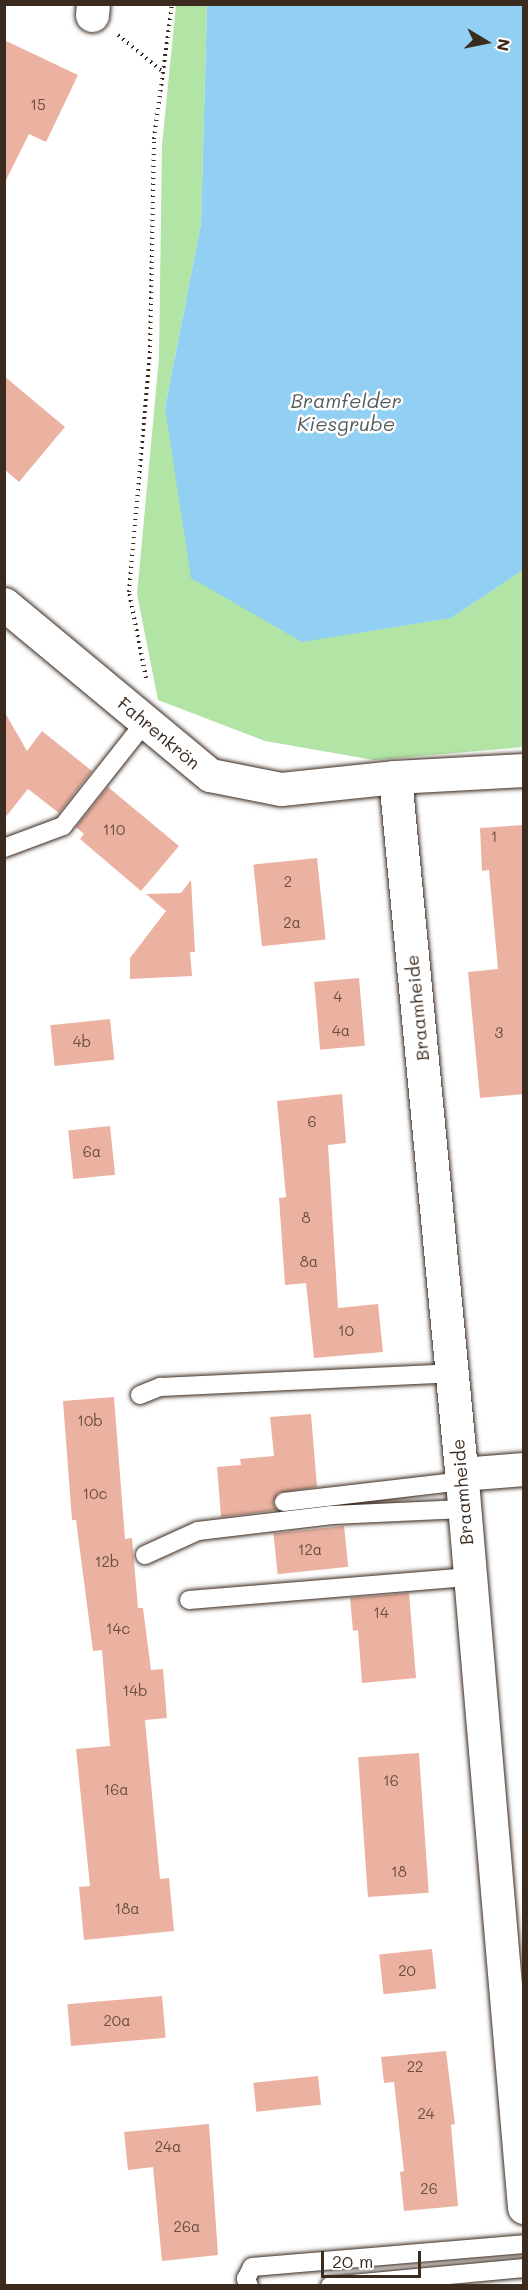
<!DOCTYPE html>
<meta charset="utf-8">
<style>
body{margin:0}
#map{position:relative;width:528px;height:2290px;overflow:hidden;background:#fff;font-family:Mali,sans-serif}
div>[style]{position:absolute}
.green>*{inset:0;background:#b1e4a5}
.water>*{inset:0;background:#91d0f2}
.building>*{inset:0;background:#ebb2a2;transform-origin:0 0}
.path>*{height:4px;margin-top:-2px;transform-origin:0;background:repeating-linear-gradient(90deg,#3b2a1e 0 1.5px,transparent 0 6px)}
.roads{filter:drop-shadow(0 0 2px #3b2a1e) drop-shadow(0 0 2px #3b2a1e)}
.lane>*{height:18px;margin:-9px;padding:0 9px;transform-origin:9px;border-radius:9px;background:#fff}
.street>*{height:33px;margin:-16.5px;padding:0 16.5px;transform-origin:16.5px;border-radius:16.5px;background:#fff}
span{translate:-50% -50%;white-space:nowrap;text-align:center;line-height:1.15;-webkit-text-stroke:5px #fff;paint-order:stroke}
.number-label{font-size:15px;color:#674c3f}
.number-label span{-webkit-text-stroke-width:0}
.street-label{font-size:18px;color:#3b2a1e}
.water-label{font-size:20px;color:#555c5e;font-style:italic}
.frame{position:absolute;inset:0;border:6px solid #3b2a1e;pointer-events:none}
.north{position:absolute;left:456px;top:12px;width:60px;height:60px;-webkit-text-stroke:4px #fff;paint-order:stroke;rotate:100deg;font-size:16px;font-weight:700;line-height:24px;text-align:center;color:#3b2a1e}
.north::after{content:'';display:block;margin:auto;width:21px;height:27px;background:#3b2a1e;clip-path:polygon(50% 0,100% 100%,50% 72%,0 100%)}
.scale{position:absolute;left:321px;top:2251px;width:100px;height:27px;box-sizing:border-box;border:3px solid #3b2a1e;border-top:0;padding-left:8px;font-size:18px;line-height:21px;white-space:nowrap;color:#3b2a1e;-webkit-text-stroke:4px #fff;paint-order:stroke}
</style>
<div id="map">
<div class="green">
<i style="clip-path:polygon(176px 5px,207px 5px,201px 224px,165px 408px,451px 618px,523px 570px,523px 747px,374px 760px,265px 741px,158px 700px,137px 594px,159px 358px,162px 145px)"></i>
</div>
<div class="water">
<i style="clip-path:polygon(207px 5px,523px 5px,523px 570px,451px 618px,302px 642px,191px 578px,165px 408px,201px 224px)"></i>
</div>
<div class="building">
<i style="clip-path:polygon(4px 40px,78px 75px,46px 142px,29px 134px,4px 184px)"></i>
<i style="clip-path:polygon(4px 376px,65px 427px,19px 482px,4px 469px)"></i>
<i style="clip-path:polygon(4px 711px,27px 751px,42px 731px,92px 771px,59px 813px,28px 789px,4px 819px)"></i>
<i style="clip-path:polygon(108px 787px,179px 846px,141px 891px,80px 839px,84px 834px,76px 827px)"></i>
<i style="clip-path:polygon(524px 825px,524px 1094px,480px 1098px,468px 972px,498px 969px,489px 870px,482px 871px,480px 828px)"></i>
<i style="left:317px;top:858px;width:82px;height:64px;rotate:84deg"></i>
<i style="clip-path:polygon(191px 880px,195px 952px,190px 952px,192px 976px,130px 979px,130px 958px,166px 911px,146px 894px,181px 893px)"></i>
<i style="left:359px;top:978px;width:68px;height:45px;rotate:85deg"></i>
<i style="left:110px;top:1019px;width:41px;height:60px;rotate:84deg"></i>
<i style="clip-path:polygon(342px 1094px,346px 1143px,328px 1145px,338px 1308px,378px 1304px,383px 1352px,314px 1358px,306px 1283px,285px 1285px,279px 1198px,286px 1197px,277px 1101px)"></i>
<i style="left:110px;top:1126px;width:49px;height:42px;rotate:84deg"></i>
<i style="clip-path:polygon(114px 1397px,125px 1539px,132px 1538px,138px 1608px,143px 1608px,151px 1670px,163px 1669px,167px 1718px,145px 1720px,160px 1879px,169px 1878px,174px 1931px,84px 1940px,79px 1887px,90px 1886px,76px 1749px,110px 1746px,102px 1650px,93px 1651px,76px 1520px,72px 1520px,63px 1401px)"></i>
<i style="clip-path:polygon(311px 1414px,317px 1487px,278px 1493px,273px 1503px,277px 1510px,221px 1517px,217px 1467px,241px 1465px,240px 1459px,274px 1456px,270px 1417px)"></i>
<i style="left:344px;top:1526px;width:41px;height:71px;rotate:84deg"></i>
<i style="clip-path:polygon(409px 1593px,416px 1678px,362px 1683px,358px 1630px,353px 1631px,350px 1598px)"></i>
<i style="left:419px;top:1753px;width:140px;height:61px;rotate:86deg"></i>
<i style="left:432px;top:1949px;width:40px;height:53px;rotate:84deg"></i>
<i style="left:162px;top:1996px;width:42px;height:95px;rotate:85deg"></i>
<i style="clip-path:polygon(446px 2051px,455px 2124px,451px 2125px,458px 2206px,404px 2211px,400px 2172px,404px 2171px,394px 2082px,384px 2083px,381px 2057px)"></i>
<i style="left:318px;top:2076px;width:29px;height:65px;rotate:84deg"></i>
<i style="clip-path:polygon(209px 2124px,218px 2255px,162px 2261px,153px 2167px,128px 2170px,124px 2132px)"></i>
</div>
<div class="path">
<i style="left:118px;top:35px;width:58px;rotate:39.4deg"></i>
<i style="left:146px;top:678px;width:88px;rotate:-101.2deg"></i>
<i style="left:129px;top:592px;width:240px;rotate:-85deg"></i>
<i style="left:150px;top:353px;width:214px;rotate:-88.9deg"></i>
<i style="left:154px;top:139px;width:136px;rotate:-82.4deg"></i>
</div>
<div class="roads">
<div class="lane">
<i style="left:4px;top:848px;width:63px;rotate:-20.4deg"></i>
<i style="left:63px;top:826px;width:134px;rotate:-51.7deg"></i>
<i style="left:140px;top:1395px;width:22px;rotate:-22deg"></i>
<i style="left:160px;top:1387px;width:292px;rotate:-2.7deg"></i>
<i style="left:284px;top:1502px;width:179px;rotate:-6.7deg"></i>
<i style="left:145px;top:1555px;width:58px;rotate:-24.4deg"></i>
<i style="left:198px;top:1531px;width:135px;rotate:-6.8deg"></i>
<i style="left:332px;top:1515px;width:132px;rotate:-2.6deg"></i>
<i style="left:189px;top:1600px;width:282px;rotate:-4.7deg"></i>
<i style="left:249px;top:2286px;width:8px;rotate:-113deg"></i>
<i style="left:246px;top:2279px;width:13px;rotate:-63deg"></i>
<i style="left:252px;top:2267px;width:273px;rotate:-4.8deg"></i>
<i style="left:330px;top:2286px;width:195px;rotate:-5.3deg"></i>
</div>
<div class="street">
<i style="left:92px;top:15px;width:11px;rotate:-85deg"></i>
<i style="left:4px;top:604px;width:268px;rotate:39.7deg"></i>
<i style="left:210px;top:775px;width:72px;rotate:11.2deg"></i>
<i style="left:281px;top:789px;width:115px;rotate:-6deg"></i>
<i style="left:395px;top:777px;width:129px;rotate:-3.1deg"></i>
<i style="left:395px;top:777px;width:707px;rotate:84.56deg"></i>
<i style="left:462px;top:1481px;width:729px;rotate:85.12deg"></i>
<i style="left:461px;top:1474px;width:63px;rotate:-4.5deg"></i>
</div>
</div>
<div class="number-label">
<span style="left:38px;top:105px">15</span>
<span style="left:114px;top:830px">110</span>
<span style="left:494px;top:837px">1</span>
<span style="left:288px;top:882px">2</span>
<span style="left:292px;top:923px">2a</span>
<span style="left:338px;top:997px">4</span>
<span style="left:341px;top:1031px">4a</span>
<span style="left:499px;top:1033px">3</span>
<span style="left:82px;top:1042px">4b</span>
<span style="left:312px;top:1122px">6</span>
<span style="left:92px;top:1152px">6a</span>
<span style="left:306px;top:1218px">8</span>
<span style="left:309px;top:1262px">8a</span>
<span style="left:346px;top:1331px">10</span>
<span style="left:90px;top:1421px">10b</span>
<span style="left:95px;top:1494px">10c</span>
<span style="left:310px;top:1550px">12a</span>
<span style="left:107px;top:1562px">12b</span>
<span style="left:381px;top:1613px">14</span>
<span style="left:118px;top:1629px">14c</span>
<span style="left:135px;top:1691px">14b</span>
<span style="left:391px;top:1781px">16</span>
<span style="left:116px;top:1790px">16a</span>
<span style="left:399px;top:1872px">18</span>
<span style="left:127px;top:1909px">18a</span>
<span style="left:407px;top:1971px">20</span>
<span style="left:117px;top:2021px">20a</span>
<span style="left:415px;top:2067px">22</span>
<span style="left:426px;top:2114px">24</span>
<span style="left:168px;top:2147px">24a</span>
<span style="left:429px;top:2189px">26</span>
<span style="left:187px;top:2227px">26a</span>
</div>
<div class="street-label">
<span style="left:159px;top:733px;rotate:40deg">Fahrenkrön</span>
<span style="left:417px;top:1008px;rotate:-96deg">Braamheide</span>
<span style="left:462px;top:1492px;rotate:-95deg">Braamheide</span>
</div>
<div class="water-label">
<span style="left:346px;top:412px">Bramfelder<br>Kiesgrube</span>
</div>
<div class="frame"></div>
<div class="north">N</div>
<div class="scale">20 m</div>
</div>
